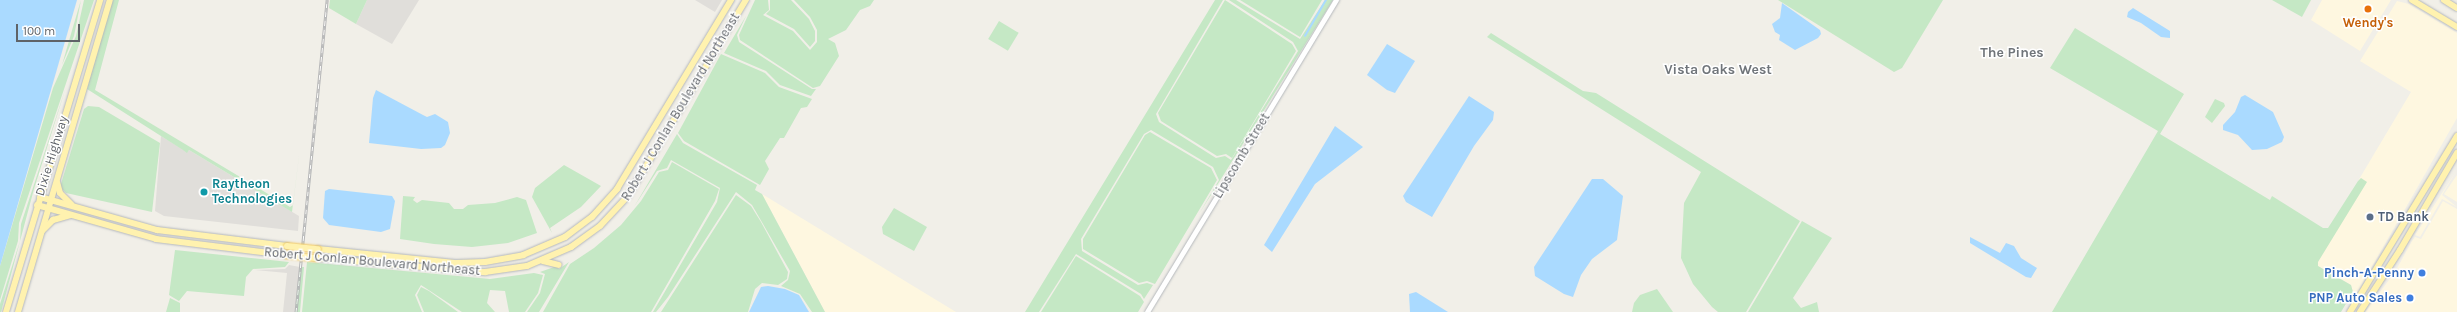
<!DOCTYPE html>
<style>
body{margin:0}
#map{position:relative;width:2457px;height:312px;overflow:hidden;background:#f1efe8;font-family:Karla,sans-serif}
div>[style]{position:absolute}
.commercial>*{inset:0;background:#fef7e0}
.industrial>*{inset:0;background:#e0deda}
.green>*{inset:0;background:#c5e8c5;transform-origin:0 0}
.water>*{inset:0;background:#aadaff}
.stream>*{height:1.5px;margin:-0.75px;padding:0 0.75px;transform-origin:0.75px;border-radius:0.75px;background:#aadaff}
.roads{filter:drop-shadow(0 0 1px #b5b8bc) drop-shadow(0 0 1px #b5b8bc)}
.minor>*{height:4.5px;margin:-2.25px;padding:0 2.25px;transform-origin:2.25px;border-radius:2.25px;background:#fff}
.major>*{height:6px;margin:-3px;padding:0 3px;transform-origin:3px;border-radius:3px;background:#fff2af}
.rail>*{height:3px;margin-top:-1.5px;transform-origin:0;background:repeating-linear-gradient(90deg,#fff 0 4.5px,#b6b7b8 0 9px);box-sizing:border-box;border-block:1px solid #b6b7b8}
.bridges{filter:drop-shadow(0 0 1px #f2c960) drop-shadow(0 0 1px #f2c960)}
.major-bridge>*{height:6px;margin:-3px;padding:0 3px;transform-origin:3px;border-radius:3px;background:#fff2af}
.dots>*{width:11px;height:11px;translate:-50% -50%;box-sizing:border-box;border:2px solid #fff;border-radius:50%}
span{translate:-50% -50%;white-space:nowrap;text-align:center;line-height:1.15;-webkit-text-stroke:3px #fff;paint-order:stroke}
.food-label{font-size:13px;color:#c56008;font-weight:700}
.street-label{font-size:13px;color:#5f6368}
.culture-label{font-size:13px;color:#0d838f;font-weight:700}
.left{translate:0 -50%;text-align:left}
.service-label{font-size:13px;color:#4e5e75;font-weight:700}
.shop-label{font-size:13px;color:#366cbe;font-weight:700}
.right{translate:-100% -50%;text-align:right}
.neighbourhood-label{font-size:14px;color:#70757a;font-weight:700}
.scale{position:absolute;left:16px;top:24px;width:64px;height:18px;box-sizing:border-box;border:2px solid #5f6368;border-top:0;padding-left:5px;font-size:12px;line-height:14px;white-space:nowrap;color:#5f6368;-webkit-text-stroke:3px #fff;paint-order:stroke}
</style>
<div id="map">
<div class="commercial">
<i style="clip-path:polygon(2322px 0,2391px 0,2360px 51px,2311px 20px)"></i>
<i style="clip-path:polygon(2397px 1px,2409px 4px,2457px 33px,2457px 118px,2357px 293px,2353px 292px,2351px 285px,2318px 266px,2318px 262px,2361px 178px,2358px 181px,2411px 92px,2360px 61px)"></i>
<i style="clip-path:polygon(2457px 170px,2442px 195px,2457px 207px,2442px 199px,2420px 237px,2415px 235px)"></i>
<i style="clip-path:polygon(2457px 175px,2457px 202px,2444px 194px)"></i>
<i style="clip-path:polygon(762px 194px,956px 312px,825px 312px)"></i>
<i style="clip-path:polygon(2443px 201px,2457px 209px,2457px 312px,2365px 312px,2395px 272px,2412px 241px,2415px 237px,2421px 239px)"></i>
</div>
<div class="industrial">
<i style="clip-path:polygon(367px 0,419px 0,392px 44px,356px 24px)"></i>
<i style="clip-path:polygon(695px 0,722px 0,715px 12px)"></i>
<i style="clip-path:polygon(161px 136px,187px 152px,189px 150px,299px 216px,298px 231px,164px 216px,155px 211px)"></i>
<i style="clip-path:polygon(289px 265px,300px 267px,295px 312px,283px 312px,287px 273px,255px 270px,285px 269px)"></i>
</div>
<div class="green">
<i style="clip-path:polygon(81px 0,74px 36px,62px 65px,73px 27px)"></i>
<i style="clip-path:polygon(84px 0,94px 0,19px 223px,18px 241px,0 300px,0 266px,53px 88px,76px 36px)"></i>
<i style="clip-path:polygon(112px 0,119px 0,95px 90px,290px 207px,293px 205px,301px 140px,292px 212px,189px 150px,187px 153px,183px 150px,87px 89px)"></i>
<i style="clip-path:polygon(330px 0,367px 0,356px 24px,329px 8px)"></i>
<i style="clip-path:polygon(755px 0,768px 0,769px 10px,763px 15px,793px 31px,810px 50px,817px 42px,817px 30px,810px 17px,794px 0,874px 0,870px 6px,860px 10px,846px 30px,828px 39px,835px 43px,839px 56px,820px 86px,813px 88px,740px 40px,739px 35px)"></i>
<i style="clip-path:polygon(770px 0,791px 0,809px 19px,815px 31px,815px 41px,810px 47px,794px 29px,766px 14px,770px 10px)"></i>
<i style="clip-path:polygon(1215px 0,1223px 0,1156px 114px,1159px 122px,1216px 158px,1225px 156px,1231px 160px,1298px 51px,1293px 42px,1229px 0,1236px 0,1300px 39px,1325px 0,1333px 0,1199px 214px,1219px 180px,1213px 167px,1151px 130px,1144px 134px,1081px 239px,1082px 251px,1138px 285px,1147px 283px,1153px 285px,1144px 299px,1141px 294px,1076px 254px,1039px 312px,1025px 312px)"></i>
<i style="clip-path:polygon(1225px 0,1292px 44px,1296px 51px,1232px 158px,1226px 154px,1217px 156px,1161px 121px,1158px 113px)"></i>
<i style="clip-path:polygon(1240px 0,1322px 0,1300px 37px)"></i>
<i style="clip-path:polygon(1778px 0,1943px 0,1902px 68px,1894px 72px)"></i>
<i style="clip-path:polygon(2272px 0,2311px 0,2302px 17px)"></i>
<i style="clip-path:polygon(746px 16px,737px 35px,739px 42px,812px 89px,816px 89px,811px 96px,780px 85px,766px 71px,724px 53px)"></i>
<i style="left:999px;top:21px;width:23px;height:21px;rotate:31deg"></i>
<i style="clip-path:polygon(2075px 28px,2184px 94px,2160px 134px,2270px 200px,2272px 196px,2323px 228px,2328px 228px,2358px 181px,2361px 178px,2367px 182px,2318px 262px,2318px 266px,2351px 285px,2353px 292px,2341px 312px,2052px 312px,2158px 131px,2050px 68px)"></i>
<i style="clip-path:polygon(1491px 33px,1583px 91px,1596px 93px,1800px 221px,1746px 312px,1718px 312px,1712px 307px,1693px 284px,1681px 258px,1684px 203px,1701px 172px,1487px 37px)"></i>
<i style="clip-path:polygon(721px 54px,765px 73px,779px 87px,812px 99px,807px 107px,801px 108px,784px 138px,780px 138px,765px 161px,769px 169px,760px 185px,684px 141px,678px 133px)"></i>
<i style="clip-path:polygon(66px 87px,34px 189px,1px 312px,0 312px,0 304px,20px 241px,21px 224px)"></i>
<i style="clip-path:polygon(2215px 99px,2224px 103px,2225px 106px,2212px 123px,2205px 117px)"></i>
<i style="clip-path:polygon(88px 106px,99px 107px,160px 143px,152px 212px,66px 193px,60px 187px,84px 109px)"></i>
<i style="clip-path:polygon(1150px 132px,1211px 168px,1217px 180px,1155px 284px,1147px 281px,1139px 283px,1083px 249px,1083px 239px,1145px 135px)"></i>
<i style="clip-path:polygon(677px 134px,683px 143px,757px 185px,755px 190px,762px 194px,825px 312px,812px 312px,800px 294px,781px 286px,788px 280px,790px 271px,752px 205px,736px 192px,668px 297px,656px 312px,653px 312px,717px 202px,720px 188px,671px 160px,667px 168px,657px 171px,634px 207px)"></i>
<i style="clip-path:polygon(672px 162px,719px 189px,715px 201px,651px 312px,543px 312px,570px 264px,594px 248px,621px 225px,641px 201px,659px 172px,668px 170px)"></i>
<i style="clip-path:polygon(564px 165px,601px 186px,581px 207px,550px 228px,552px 233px,532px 197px,535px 188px)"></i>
<i style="clip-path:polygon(736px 195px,751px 206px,761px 222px,788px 272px,787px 279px,778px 285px,762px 283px,755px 289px,748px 312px,661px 312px)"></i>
<i style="clip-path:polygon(403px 196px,415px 197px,413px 200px,417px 203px,422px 200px,449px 203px,454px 209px,463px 209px,468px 205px,495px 203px,517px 197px,526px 200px,537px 233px,508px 243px,472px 247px,434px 244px,400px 239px)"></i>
<i style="clip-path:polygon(894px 208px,927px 227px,914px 251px,883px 234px,882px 227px)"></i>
<i style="clip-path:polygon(1802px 221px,1832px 238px,1793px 298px,1801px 308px,1817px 302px,1819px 312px,1748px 312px)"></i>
<i style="clip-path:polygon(175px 250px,289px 262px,285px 267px,253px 269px,246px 277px,244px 296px,187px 291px,179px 301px,169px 295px)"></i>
<i style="clip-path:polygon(1076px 256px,1140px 296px,1144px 302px,1138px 312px,1041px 312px)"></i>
<i style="clip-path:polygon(307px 262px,490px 279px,534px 273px,543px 275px,538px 293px,525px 312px,509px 312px,505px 291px,490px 290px,487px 303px,495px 312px,462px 312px,421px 285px,415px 295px,422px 312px,302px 312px)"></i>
<i style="clip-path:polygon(569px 262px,539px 312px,527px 312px,540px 293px,545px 274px,540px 272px,557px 266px,559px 269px)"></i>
<i style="clip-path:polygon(300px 267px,304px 267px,300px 312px,295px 312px)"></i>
<i style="clip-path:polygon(421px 287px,429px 291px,458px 312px,424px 312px,417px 295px)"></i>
<i style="clip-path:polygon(1657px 289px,1673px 312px,1632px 312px,1634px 303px,1640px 295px)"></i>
<i style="clip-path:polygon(170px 298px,180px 303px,180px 312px,166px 312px)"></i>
</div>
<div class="water">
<i style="clip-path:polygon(0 0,77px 0,0 266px)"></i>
<i style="clip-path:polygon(1782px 3px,1820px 30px,1821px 34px,1818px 38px,1795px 50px,1779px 40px,1780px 35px,1775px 32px,1772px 24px,1780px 18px)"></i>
<i style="clip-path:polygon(2133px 8px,2170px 31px,2170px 38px,2161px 37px,2141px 23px,2127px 17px,2128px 12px)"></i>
<i style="clip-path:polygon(1387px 44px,1415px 61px,1395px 93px,1387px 90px,1367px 75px)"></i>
<i style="clip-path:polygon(376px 90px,423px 115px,427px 117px,435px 114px,448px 122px,450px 133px,445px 145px,441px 148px,421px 149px,369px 143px,373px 98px)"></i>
<i style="clip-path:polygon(2245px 95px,2273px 112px,2284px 137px,2282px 142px,2267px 149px,2252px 150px,2238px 135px,2223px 130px,2223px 125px,2235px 112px,2241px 97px)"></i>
<i style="clip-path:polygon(1469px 96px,1494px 112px,1493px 120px,1474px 146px,1432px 217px,1406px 202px,1403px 196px)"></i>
<i style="clip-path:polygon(1335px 126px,1363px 147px,1315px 184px,1272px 252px,1264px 245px)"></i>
<i style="clip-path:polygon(1592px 179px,1603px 179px,1623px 196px,1617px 240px,1592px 259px,1581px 275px,1573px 297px,1564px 294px,1535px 276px,1534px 267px)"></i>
<i style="clip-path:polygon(329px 189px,392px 196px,395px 201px,390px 229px,381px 232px,329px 225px,323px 218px,325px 191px)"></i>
<i style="clip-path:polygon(1970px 237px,2000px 253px,2006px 243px,2014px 246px,2021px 258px,2037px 268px,2031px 278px,2026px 277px,1970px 243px)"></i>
<i style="clip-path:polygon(768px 286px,785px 289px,799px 295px,809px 312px,749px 312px,761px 287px)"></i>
<i style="clip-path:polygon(1416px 292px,1448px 312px,1410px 312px,1409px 294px)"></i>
</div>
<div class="stream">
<i style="left:1305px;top:36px;width:42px;rotate:-59.7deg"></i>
</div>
<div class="roads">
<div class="minor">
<i style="left:1147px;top:312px;width:365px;rotate:-58.8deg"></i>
</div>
<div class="major">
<i style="left:2412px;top:0;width:52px;rotate:31deg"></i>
<i style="left:2444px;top:0;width:15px;rotate:32deg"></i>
<i style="left:57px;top:182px;width:11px;rotate:75deg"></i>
<i style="left:60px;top:193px;width:16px;rotate:45deg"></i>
<i style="left:40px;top:197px;width:122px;rotate:15.8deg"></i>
<i style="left:157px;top:230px;width:131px;rotate:7deg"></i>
<i style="left:37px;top:205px;width:124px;rotate:15.9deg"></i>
<i style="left:156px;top:239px;width:131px;rotate:7deg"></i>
<i style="left:42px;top:231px;width:16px;rotate:-45deg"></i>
<i style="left:53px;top:220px;width:18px;rotate:-16deg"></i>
<i style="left:318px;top:249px;width:140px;rotate:5.8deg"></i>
<i style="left:457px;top:263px;width:28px;rotate:-2deg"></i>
<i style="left:485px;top:262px;width:39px;rotate:-10deg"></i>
<i style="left:523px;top:255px;width:46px;rotate:-23.2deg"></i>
<i style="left:565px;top:237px;width:34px;rotate:-37deg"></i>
<i style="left:592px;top:217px;width:38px;rotate:-48deg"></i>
<i style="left:617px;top:189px;width:221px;rotate:-58.9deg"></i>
<i style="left:317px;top:258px;width:169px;rotate:4.8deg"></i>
<i style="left:485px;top:272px;width:42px;rotate:-8.1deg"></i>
<i style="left:527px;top:266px;width:48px;rotate:-23.4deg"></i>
<i style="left:571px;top:247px;width:36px;rotate:-36deg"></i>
<i style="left:600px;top:226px;width:41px;rotate:-47deg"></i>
<i style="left:628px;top:196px;width:229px;rotate:-59deg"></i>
<i style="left:543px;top:261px;width:16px;rotate:14deg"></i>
<i style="left:6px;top:312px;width:326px;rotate:-73.2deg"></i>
<i style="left:18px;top:312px;width:325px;rotate:-73.6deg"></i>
<i style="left:2350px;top:312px;width:206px;rotate:-58.7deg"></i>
<i style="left:2360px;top:312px;width:74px;rotate:-57.2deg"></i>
<i style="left:2400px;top:250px;width:113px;rotate:-59.6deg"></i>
</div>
</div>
<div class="rail">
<i style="left:296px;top:312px;width:314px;rotate:-84.3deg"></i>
</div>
<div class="bridges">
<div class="major-bridge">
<i style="left:287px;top:246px;width:31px;rotate:6deg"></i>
<i style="left:286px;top:255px;width:31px;rotate:6deg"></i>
</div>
</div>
<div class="dots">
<i style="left:2368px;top:9px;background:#e8710a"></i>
<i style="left:204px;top:192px;background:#0f9aa8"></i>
<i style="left:2370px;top:217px;background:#5c6f8a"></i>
<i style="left:2422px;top:273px;background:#3f7fe0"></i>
<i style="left:2410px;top:298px;background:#3f7fe0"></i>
</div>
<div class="food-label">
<span style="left:2368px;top:23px">Wendy's</span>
</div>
<div class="street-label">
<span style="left:681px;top:107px;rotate:-59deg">Robert J Conlan Boulevard Northeast</span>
<span style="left:52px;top:156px;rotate:-73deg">Dixie Highway</span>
<span style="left:1242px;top:156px;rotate:-59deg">Lipscomb Street</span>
<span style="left:372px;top:262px;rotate:5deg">Robert J Conlan Boulevard Northeast</span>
</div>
<div class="culture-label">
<span class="left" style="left:212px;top:192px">Raytheon<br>Technologies</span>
</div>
<div class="service-label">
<span class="left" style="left:2378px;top:217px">TD Bank</span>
</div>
<div class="shop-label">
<span class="right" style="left:2414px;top:273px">Pinch-A-Penny</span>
<span class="right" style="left:2402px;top:298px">PNP Auto Sales</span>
</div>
<div class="neighbourhood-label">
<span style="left:2012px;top:53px">The Pines</span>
<span style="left:1718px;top:70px">Vista Oaks West</span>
</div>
<div class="scale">100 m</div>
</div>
